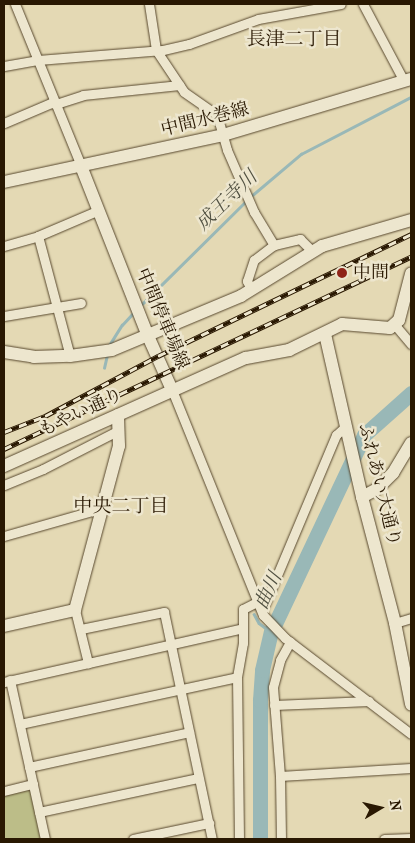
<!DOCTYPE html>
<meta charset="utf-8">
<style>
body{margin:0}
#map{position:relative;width:415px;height:843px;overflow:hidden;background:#e4d9b4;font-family:"IM FELL French Canon","Noto Serif JP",serif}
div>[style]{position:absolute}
.green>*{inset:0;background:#bcbd88}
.stream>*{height:2.5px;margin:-1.25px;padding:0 1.25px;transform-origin:1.25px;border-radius:1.25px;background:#99b8b7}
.river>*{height:15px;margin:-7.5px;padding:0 7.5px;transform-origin:7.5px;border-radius:7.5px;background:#99b8b7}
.roads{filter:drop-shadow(0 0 1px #58482e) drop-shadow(0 0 1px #58482e)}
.street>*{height:9px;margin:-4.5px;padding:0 4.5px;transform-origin:4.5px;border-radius:4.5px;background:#ede6ce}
.secondary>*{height:12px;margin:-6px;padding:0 6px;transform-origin:6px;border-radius:6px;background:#ede6ce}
.rail>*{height:4.5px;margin-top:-2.25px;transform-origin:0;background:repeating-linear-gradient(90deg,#ede6ce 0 8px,#291802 0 16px);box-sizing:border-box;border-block:1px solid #291802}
.dots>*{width:14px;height:14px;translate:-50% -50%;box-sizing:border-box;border:2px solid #ede6ce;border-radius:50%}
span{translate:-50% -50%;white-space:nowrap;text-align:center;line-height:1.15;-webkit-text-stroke:5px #ede6ce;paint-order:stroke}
.street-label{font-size:18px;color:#291802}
.poi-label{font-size:18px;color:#291802}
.left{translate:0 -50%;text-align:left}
.neighbourhood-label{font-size:19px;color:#291802}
.water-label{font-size:19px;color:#505041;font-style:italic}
.frame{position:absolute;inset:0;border:5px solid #291802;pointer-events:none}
.north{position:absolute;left:355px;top:783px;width:50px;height:50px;-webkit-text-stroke:4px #ede6ce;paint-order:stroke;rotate:81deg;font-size:14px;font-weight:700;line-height:20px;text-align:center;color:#291802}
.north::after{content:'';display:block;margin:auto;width:18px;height:22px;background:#291802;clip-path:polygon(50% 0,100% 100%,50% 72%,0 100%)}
</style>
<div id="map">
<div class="green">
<i style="clip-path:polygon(27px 788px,31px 790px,42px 839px,4px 839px,4px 793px)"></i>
</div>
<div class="stream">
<i style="left:250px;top:197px;width:67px;rotate:-40.1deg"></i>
<i style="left:301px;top:154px;width:124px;rotate:-27.4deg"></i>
<i style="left:140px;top:306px;width:149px;rotate:-44.7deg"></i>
<i style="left:108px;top:347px;width:26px;rotate:-58deg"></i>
<i style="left:122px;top:325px;width:18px;rotate:-47deg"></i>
<i style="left:104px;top:368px;width:13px;rotate:-77deg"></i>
<i style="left:254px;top:614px;width:10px;rotate:61deg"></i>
<i style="left:259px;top:623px;width:15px;rotate:37deg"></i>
</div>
<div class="river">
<i style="left:260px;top:839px;width:139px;rotate:-90deg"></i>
<i style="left:260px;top:700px;width:30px;rotate:-86deg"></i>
<i style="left:262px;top:670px;width:39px;rotate:-77deg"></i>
<i style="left:271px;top:632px;width:218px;rotate:-64.7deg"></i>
<i style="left:364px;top:435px;width:63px;rotate:-41.8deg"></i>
</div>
<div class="roads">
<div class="street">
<i style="left:15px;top:4px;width:175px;rotate:67.8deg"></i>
<i style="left:149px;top:4px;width:47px;rotate:81.3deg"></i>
<i style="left:156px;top:50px;width:50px;rotate:56.3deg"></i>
<i style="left:184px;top:92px;width:40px;rotate:34.9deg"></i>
<i style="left:217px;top:115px;width:36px;rotate:74deg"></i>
<i style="left:227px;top:150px;width:68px;rotate:66.5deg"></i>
<i style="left:254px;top:212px;width:39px;rotate:59deg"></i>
<i style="left:274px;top:245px;width:27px;rotate:-13deg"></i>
<i style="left:300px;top:239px;width:17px;rotate:45deg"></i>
<i style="left:363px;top:4px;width:87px;rotate:62deg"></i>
<i style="left:4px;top:66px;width:35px;rotate:-10deg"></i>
<i style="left:38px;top:60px;width:125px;rotate:-4.6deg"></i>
<i style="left:163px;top:50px;width:27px;rotate:-13deg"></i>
<i style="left:189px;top:44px;width:73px;rotate:-19.9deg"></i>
<i style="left:258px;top:19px;width:84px;rotate:-10.2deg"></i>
<i style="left:4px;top:123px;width:51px;rotate:-23.1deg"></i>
<i style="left:51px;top:103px;width:5px;rotate:11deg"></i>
<i style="left:56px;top:104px;width:28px;rotate:-18deg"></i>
<i style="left:83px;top:95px;width:97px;rotate:-5.9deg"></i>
<i style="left:38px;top:236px;width:124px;rotate:75.1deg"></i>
<i style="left:4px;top:246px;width:35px;rotate:-16deg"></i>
<i style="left:38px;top:236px;width:66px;rotate:-23.1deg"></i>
<i style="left:251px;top:289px;width:9px;rotate:-117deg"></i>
<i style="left:247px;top:281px;width:22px;rotate:-72deg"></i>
<i style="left:254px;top:260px;width:25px;rotate:-37deg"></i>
<i style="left:4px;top:316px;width:78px;rotate:-9.6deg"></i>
<i style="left:395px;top:325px;width:25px;rotate:50deg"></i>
<i style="left:172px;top:390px;width:243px;rotate:68deg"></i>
<i style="left:263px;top:615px;width:32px;rotate:46deg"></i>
<i style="left:285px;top:638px;width:158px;rotate:37.3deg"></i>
<i style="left:4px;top:485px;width:42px;rotate:-22.3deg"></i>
<i style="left:43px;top:469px;width:85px;rotate:-27.2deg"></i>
<i style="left:4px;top:536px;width:102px;rotate:-15.9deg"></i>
<i style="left:75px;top:610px;width:55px;rotate:76.2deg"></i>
<i style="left:262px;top:611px;width:191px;rotate:-67.2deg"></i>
<i style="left:336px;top:435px;width:13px;rotate:-42deg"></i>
<i style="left:395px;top:623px;width:17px;rotate:-17deg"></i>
<i style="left:81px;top:629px;width:85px;rotate:-11.6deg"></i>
<i style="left:164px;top:612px;width:232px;rotate:78.1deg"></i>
<i style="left:10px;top:680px;width:163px;rotate:77.6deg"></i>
<i style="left:4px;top:682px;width:245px;rotate:-12.7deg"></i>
<i style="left:274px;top:705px;width:95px;rotate:-2.4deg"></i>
<i style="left:20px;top:724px;width:222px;rotate:-12.2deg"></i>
<i style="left:29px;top:767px;width:164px;rotate:-12.3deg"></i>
<i style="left:280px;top:776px;width:131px;rotate:-3.5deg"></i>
<i style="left:4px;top:791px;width:30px;rotate:-14deg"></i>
<i style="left:39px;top:812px;width:163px;rotate:-12.1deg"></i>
<i style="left:133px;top:839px;width:78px;rotate:-11.9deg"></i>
<i style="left:239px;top:839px;width:162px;rotate:-90.7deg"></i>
<i style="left:237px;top:677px;width:35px;rotate:-80deg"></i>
<i style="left:243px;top:643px;width:34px;rotate:-90deg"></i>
<i style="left:243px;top:609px;width:16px;rotate:-27deg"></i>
<i style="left:281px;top:839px;width:63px;rotate:-90.9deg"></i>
<i style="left:280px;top:776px;width:89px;rotate:-94.5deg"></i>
<i style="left:273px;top:687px;width:28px;rotate:-75deg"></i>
<i style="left:280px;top:660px;width:21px;rotate:-61deg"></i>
<i style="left:384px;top:839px;width:27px;rotate:-2deg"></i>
</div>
<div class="secondary">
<i style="left:81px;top:166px;width:183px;rotate:68.5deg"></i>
<i style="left:148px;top:336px;width:59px;rotate:66deg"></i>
<i style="left:4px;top:182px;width:224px;rotate:-12.1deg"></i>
<i style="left:223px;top:135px;width:196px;rotate:-16.6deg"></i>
<i style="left:325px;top:334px;width:167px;rotate:77.2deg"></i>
<i style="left:362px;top:497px;width:130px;rotate:75.3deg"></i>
<i style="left:395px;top:623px;width:83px;rotate:78.8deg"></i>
<i style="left:4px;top:352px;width:30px;rotate:9deg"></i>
<i style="left:34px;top:357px;width:36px;rotate:-2deg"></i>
<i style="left:70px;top:356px;width:42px;rotate:-8.1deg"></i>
<i style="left:112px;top:350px;width:140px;rotate:-22.7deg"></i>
<i style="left:241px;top:296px;width:95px;rotate:-31.7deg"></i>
<i style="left:322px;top:246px;width:93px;rotate:-16.3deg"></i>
<i style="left:4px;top:466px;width:265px;rotate:-24.1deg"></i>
<i style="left:246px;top:358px;width:44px;rotate:-10.5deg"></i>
<i style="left:289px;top:350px;width:59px;rotate:-26.1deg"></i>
<i style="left:342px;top:324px;width:48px;rotate:4.8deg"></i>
<i style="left:390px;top:328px;width:12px;rotate:-42deg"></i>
<i style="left:399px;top:320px;width:48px;rotate:-75.4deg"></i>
<i style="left:362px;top:497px;width:17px;rotate:-28deg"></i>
<i style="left:377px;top:489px;width:23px;rotate:-45deg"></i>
<i style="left:393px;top:473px;width:35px;rotate:-59deg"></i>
<i style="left:4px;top:626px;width:73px;rotate:-12.7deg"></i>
<i style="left:75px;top:610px;width:170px;rotate:-75deg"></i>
<i style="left:119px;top:446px;width:31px;rotate:-92deg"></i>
</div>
</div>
<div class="rail">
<i style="left:4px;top:432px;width:44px;rotate:-21.3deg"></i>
<i style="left:45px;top:416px;width:128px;rotate:-28deg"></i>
<i style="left:158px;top:356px;width:281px;rotate:-25.7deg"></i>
<i style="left:4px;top:449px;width:450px;rotate:-25.3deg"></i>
</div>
<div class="dots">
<i style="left:342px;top:273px;background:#8f2418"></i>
</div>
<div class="street-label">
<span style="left:205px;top:120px;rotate:-14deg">中間水巻線</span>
<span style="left:162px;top:319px;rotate:67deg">中間停車場線</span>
<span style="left:81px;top:413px;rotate:-25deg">もやい通り</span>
<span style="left:379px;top:485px;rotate:76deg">ふれあい大通り</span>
</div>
<div class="poi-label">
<span class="left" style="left:353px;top:273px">中間</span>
</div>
<div class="neighbourhood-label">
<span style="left:294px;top:40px">長津二丁目</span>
<span style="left:121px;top:507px">中央二丁目</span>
</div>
<div class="water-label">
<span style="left:227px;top:201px;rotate:-44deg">成王寺川</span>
<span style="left:269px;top:591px;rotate:-65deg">曲川</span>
</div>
<div class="frame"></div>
<div class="north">N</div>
</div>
